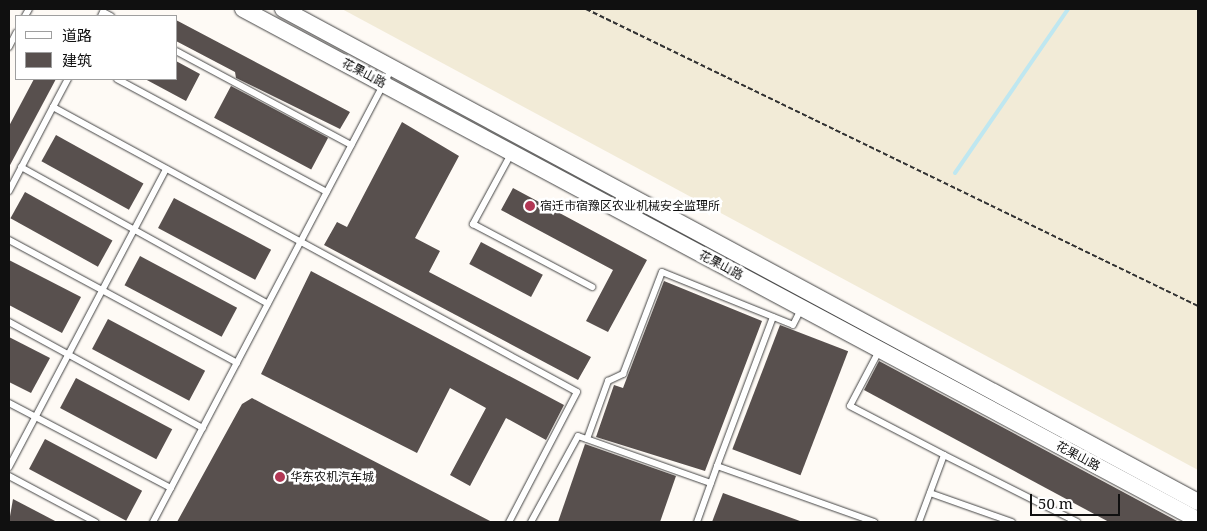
<!DOCTYPE html>
<meta charset="utf-8">
<style>
body{margin:0}
#map{position:relative;width:1207px;height:531px;overflow:hidden;background:#fefaf5;font-family:"Noto Serif","Noto Sans SC",serif}
div>[style]{position:absolute}
.farmland>*{inset:0;background:#f2ebd7}
.stream>*{height:4px;margin:-2px;padding:0 2px;transform-origin:2px;border-radius:2px;background:#bfe7f0}
.building>*{inset:0;background:#58504e;transform-origin:0 0}
.path>*{height:2px;margin-top:-1px;transform-origin:0;background:repeating-linear-gradient(90deg,#323232 0 5px,transparent 0 7.5px)}
.roads{filter:drop-shadow(0 0 1px #434343) drop-shadow(0 0 1px #434343)}
.service>*{height:6px;margin:-3px;padding:0 3px;transform-origin:3px;border-radius:3px;background:#fff}
.tertiary>*{height:16px;margin:-8px;padding:0 8px;transform-origin:8px;border-radius:8px;background:#fff}
.dots>*{width:14px;height:14px;translate:-50% -50%;box-sizing:border-box;border:2px solid #fff;border-radius:50%}
span{translate:-50% -50%;white-space:nowrap;text-align:center;line-height:1.15;-webkit-text-stroke:5px #fff;paint-order:stroke}
.street-label{font-size:12px;color:#101010}
.poi-label{font-size:12px;color:#101010}
.left{translate:0 -50%;text-align:left}
.frame{position:absolute;inset:0;border:10px solid #101010;pointer-events:none}
.legend{position:absolute;left:15px;top:15px;width:162px;height:65px;box-sizing:border-box;background:#fff;border:1px solid #9f9f9f;margin:0;padding:6px 9px;list-style:none;font-size:15px;color:#101010}
.legend li{display:flex;align-items:center;gap:10px;height:25px}
.legend b{width:25px;border:1px solid #9f9f9f}
.scale{position:absolute;left:1030px;top:494px;width:90px;height:22px;box-sizing:border-box;border:2px solid #101010;border-top:0;padding-left:6px;font-size:15px;line-height:18px;white-space:nowrap;color:#101010;-webkit-text-stroke:4px #fff;paint-order:stroke}
</style>
<div id="map">
<div class="farmland">
<i style="clip-path:polygon(342px 9px,1198px 9px,1198px 470px)"></i>
</div>
<div class="stream">
<i style="left:955px;top:173px;width:199px;rotate:-55.4deg"></i>
</div>
<div class="building">
<i style="clip-path:polygon(176px 20px,350px 112px,340px 129px,236px 78px,235px 72px,176px 41px)"></i>
<i style="clip-path:polygon(176px 61px,200px 74px,186px 101px,145px 79px,176px 79px)"></i>
<i style="clip-path:polygon(34px 79px,56px 79px,9px 167px,9px 126px)"></i>
<i style="left:231px;top:86px;width:110px;height:36px;rotate:28deg"></i>
<i style="clip-path:polygon(402px 122px,459px 156px,415px 238px,440px 251px,429px 272px,591px 357px,578px 380px,324px 245px,337px 222px,347px 227px)"></i>
<i style="left:56px;top:135px;width:100px;height:30px;rotate:29deg"></i>
<i style="clip-path:polygon(513px 188px,647px 260px,608px 332px,586px 321px,613px 270px,501px 210px)"></i>
<i style="left:25px;top:192px;width:100px;height:30px;rotate:29deg"></i>
<i style="left:174px;top:198px;width:110px;height:34px;rotate:28deg"></i>
<i style="left:481px;top:242px;width:70px;height:25px;rotate:28deg"></i>
<i style="left:140px;top:256px;width:110px;height:33px;rotate:28deg"></i>
<i style="clip-path:polygon(9px 260px,81px 297px,62px 333px,9px 305px)"></i>
<i style="clip-path:polygon(311px 271px,564px 405px,546px 440px,506px 418px,470px 486px,450px 475px,486px 408px,450px 388px,417px 453px,261px 374px)"></i>
<i style="clip-path:polygon(664px 281px,762px 321px,705px 471px,596px 437px,614px 385px,623px 388px)"></i>
<i style="left:108px;top:319px;width:110px;height:34px;rotate:28deg"></i>
<i style="left:780px;top:325px;width:73px;height:133px;rotate:21deg"></i>
<i style="clip-path:polygon(9px 337px,50px 358px,31px 393px,9px 382px)"></i>
<i style="clip-path:polygon(879px 361px,1179px 522px,1109px 522px,864px 390px)"></i>
<i style="left:76px;top:378px;width:109px;height:34px;rotate:28deg"></i>
<i style="clip-path:polygon(252px 398px,267px 406px,492px 522px,177px 522px,242px 404px)"></i>
<i style="left:45px;top:439px;width:110px;height:34px;rotate:28deg"></i>
<i style="clip-path:polygon(585px 444px,676px 476px,660px 522px,558px 522px)"></i>
<i style="clip-path:polygon(723px 493px,800px 521px,800px 522px,712px 522px)"></i>
<i style="clip-path:polygon(13px 499px,57px 522px,9px 522px)"></i>
</div>
<div class="path">
<i style="left:586px;top:9px;width:680px;rotate:25.89deg"></i>
</div>
<div class="roads">
<div class="service">
<i style="left:25px;top:16px;width:8px;rotate:-60deg"></i>
<i style="left:101px;top:16px;width:4px;rotate:-63deg"></i>
<i style="left:103px;top:12px;width:9px;rotate:27deg"></i>
<i style="left:9px;top:47px;width:16px;rotate:-63deg"></i>
<i style="left:176px;top:51px;width:199px;rotate:28.2deg"></i>
<i style="left:117px;top:79px;width:238px;rotate:28.3deg"></i>
<i style="left:53px;top:107px;width:32px;rotate:-62deg"></i>
<i style="left:511px;top:154px;width:80px;rotate:118.5deg"></i>
<i style="left:473px;top:224px;width:135px;rotate:27.9deg"></i>
<i style="left:21px;top:167px;width:282px;rotate:29deg"></i>
<i style="left:9px;top:191px;width:95px;rotate:-62.4deg"></i>
<i style="left:53px;top:107px;width:596px;rotate:28.54deg"></i>
<i style="left:577px;top:392px;width:147px;rotate:117.6deg"></i>
<i style="left:9px;top:240px;width:259px;rotate:28.3deg"></i>
<i style="left:9px;top:322px;width:221px;rotate:28.7deg"></i>
<i style="left:880px;top:349px;width:64px;rotate:117.8deg"></i>
<i style="left:850px;top:406px;width:106px;rotate:27.5deg"></i>
<i style="left:944px;top:455px;width:72px;rotate:110.5deg"></i>
<i style="left:9px;top:403px;width:183px;rotate:27.7deg"></i>
<i style="left:587px;top:439px;width:62px;rotate:-70.1deg"></i>
<i style="left:608px;top:381px;width:17px;rotate:-25deg"></i>
<i style="left:623px;top:374px;width:109px;rotate:-69.1deg"></i>
<i style="left:662px;top:272px;width:141px;rotate:22deg"></i>
<i style="left:793px;top:325px;width:18px;rotate:-63deg"></i>
<i style="left:944px;top:455px;width:149px;rotate:26.7deg"></i>
<i style="left:717px;top:466px;width:159px;rotate:-69.4deg"></i>
<i style="left:9px;top:467px;width:337px;rotate:-62.2deg"></i>
<i style="left:9px;top:476px;width:98px;rotate:28.1deg"></i>
<i style="left:930px;top:493px;width:87px;rotate:19.5deg"></i>
<i style="left:153px;top:522px;width:513px;rotate:-62.24deg"></i>
<i style="left:531px;top:522px;width:98px;rotate:-61.3deg"></i>
<i style="left:578px;top:436px;width:141px;rotate:19.5deg"></i>
<i style="left:697px;top:522px;width:59px;rotate:-70.3deg"></i>
<i style="left:717px;top:466px;width:167px;rotate:19.6deg"></i>
</div>
<div class="tertiary">
<i style="left:243px;top:9px;width:1083px;rotate:28.15deg"></i>
<i style="left:283px;top:9px;width:1039px;rotate:28.32deg"></i>
</div>
</div>
<div class="dots">
<i style="left:530px;top:206px;background:#b23754"></i>
<i style="left:280px;top:477px;background:#b23754"></i>
</div>
<div class="street-label">
<span style="left:364px;top:73px;rotate:28deg">花果山路</span>
<span style="left:721px;top:265px;rotate:28deg">花果山路</span>
<span style="left:1078px;top:456px;rotate:28deg">花果山路</span>
</div>
<div class="poi-label">
<span class="left" style="left:540px;top:206px">宿迁市宿豫区农业机械安全监理所</span>
<span class="left" style="left:290px;top:477px">华东农机汽车城</span>
</div>
<div class="frame"></div>
<ul class="legend">
<li><b style="height:6px;background:#fff"></b>道路</li>
<li><b style="height:14px;background:#58504e"></b>建筑</li>
</ul>
<div class="scale">50 m</div>
</div>
